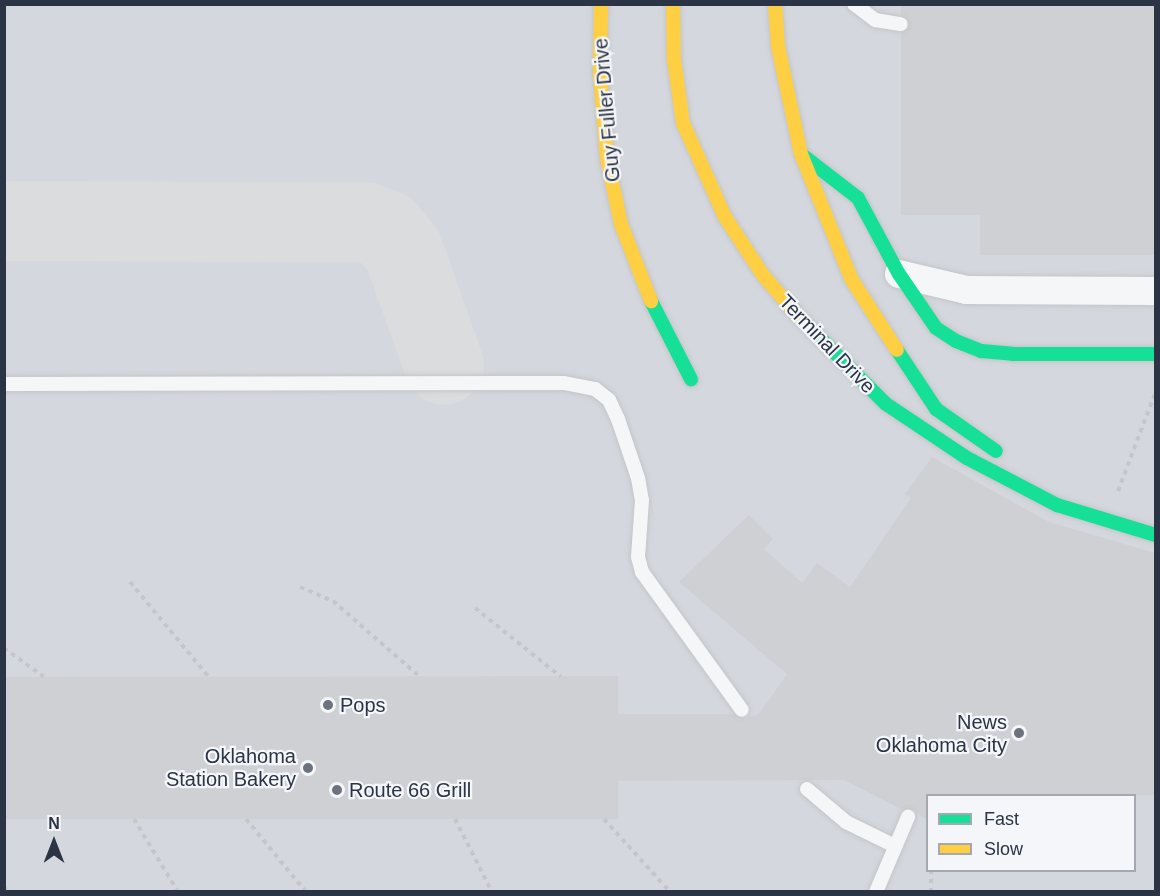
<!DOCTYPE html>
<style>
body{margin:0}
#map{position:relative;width:1160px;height:896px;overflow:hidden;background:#e6e8ea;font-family:Helvetica,sans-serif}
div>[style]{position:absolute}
.built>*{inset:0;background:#d4d7dd}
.taxiway>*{height:80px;margin:-40px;padding:0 40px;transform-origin:40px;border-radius:40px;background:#dadcde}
.building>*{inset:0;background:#ced0d3}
.path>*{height:4px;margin-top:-2px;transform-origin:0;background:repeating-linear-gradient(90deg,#c5c6ca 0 4.5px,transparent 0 9px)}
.roads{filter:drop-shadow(0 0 2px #c4c6c8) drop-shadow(0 0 2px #c4c6c8)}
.lane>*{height:14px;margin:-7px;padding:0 7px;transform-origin:7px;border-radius:7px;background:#f5f6f7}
.street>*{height:28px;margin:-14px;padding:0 14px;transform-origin:14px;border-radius:14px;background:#f5f6f7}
.fast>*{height:14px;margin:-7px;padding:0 7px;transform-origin:7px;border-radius:7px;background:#16e098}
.slow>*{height:14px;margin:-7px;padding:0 7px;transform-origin:7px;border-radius:7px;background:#ffcf43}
.dots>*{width:16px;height:16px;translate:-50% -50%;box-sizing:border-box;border:3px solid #f4f6f9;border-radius:50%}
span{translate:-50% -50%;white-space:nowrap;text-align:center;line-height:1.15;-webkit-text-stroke:4.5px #f4f6f9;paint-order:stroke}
.street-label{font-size:20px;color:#2b3445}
.poi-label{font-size:20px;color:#2b3445}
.left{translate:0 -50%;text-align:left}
.right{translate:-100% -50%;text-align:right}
.frame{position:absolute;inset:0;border:6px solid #2b3445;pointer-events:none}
.legend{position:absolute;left:926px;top:794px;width:210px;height:78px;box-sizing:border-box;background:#f4f6f9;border:2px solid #a4a8b1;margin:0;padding:8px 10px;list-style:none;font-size:18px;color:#2b3445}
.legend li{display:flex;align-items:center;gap:12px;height:30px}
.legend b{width:30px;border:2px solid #a4a8b1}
.north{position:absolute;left:24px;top:812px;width:60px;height:60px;-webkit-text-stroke:4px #f4f6f9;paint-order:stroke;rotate:0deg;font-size:16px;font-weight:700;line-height:24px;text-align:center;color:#2b3445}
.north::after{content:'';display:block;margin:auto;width:21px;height:27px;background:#2b3445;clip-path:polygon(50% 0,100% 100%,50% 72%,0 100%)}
</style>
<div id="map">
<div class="built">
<i style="clip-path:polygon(evenodd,4px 5px,1155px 5px,1155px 891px,5px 891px,4px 5px,928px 796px,1134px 796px,1134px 870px,928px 870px,928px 796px)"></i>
</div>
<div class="taxiway">
<i style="left:4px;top:221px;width:362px;rotate:0.2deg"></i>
<i style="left:366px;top:222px;width:22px;rotate:22deg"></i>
<i style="left:386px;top:230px;width:26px;rotate:50deg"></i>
<i style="left:403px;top:250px;width:122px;rotate:70.4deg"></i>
</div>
<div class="building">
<i style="clip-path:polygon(901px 4px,1155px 4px,1155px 255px,980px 255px,980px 215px,901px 215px,901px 33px,910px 25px,901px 15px)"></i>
<i style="clip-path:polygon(932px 457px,1049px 522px,1155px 553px,1155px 795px,927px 795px,927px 820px,912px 809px,903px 810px,844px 780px,618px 781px,618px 819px,4px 819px,4px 677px,618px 676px,618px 714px,734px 714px,742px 719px,759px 714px,787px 674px,679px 582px,749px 515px,773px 539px,764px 549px,802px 583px,817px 563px,850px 587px,911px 498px,905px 494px)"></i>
</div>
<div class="path">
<i style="left:1118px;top:491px;width:107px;rotate:-69.2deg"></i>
<i style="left:130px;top:582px;width:124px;rotate:50.3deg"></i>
<i style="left:300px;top:587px;width:36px;rotate:23deg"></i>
<i style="left:333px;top:601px;width:116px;rotate:41.1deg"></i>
<i style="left:475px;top:608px;width:110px;rotate:38.7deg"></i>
<i style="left:4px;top:648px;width:49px;rotate:35.9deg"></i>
<i style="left:134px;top:819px;width:85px;rotate:58.9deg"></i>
<i style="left:246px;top:819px;width:94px;rotate:50.6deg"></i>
<i style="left:455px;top:819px;width:82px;rotate:63.1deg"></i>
<i style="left:604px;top:819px;width:98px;rotate:47.9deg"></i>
<i style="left:4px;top:886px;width:7px;rotate:63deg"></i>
<i style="left:931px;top:892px;width:22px;rotate:-90deg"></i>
</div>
<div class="roads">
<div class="lane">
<i style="left:854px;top:4px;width:26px;rotate:37deg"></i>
<i style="left:875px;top:20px;width:26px;rotate:9deg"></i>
<i style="left:4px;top:384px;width:560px;rotate:-0.1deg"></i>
<i style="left:564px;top:383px;width:32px;rotate:11deg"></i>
<i style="left:595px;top:389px;width:18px;rotate:38deg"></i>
<i style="left:609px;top:400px;width:21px;rotate:65deg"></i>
<i style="left:618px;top:419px;width:62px;rotate:71.3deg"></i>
<i style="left:638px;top:478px;width:22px;rotate:80deg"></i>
<i style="left:642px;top:500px;width:57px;rotate:94deg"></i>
<i style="left:638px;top:557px;width:16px;rotate:75deg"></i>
<i style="left:642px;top:572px;width:170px;rotate:54.1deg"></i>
<i style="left:807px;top:789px;width:51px;rotate:40.2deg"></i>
<i style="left:846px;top:822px;width:55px;rotate:26.1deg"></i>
<i style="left:876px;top:892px;width:82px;rotate:-66.9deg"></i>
</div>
<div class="street">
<i style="left:899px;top:274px;width:69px;rotate:13.4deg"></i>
<i style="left:966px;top:290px;width:190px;rotate:0.3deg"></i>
</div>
<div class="fast">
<i style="left:801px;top:154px;width:72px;rotate:37.7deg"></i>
<i style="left:858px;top:198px;width:86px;rotate:61.7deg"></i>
<i style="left:899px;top:274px;width:65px;rotate:55.6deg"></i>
<i style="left:936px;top:328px;width:24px;rotate:33deg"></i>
<i style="left:956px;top:341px;width:27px;rotate:22deg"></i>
<i style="left:981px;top:351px;width:32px;rotate:5deg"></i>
<i style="left:1013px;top:354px;width:143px"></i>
<i style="left:651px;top:301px;width:88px;rotate:62.9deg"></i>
<i style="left:798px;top:316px;width:124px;rotate:45deg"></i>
<i style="left:886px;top:404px;width:97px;rotate:33.7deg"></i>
<i style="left:967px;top:458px;width:102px;rotate:27.6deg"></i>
<i style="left:1057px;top:505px;width:103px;rotate:16.9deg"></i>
<i style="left:897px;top:350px;width:71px;rotate:56.5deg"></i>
<i style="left:936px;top:409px;width:73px;rotate:35deg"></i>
</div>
<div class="slow">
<i style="left:601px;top:4px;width:70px;rotate:90.8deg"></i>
<i style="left:600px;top:74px;width:84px;rotate:85.2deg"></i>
<i style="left:607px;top:158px;width:67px;rotate:78deg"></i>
<i style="left:621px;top:224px;width:83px;rotate:68.7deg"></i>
<i style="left:673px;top:4px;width:55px;rotate:89deg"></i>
<i style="left:674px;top:59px;width:65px;rotate:82deg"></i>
<i style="left:683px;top:123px;width:103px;rotate:65.9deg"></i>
<i style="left:725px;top:217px;width:69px;rotate:56.8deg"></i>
<i style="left:763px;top:275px;width:54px;rotate:49.5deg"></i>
<i style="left:775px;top:4px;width:42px;rotate:85.9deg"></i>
<i style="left:778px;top:46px;width:110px;rotate:78deg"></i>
<i style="left:801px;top:154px;width:136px;rotate:68deg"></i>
<i style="left:852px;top:280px;width:83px;rotate:57.3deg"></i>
</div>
</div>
<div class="dots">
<i style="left:328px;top:705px;background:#6c737f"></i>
<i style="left:1019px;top:733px;background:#6c737f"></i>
<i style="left:308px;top:768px;background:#6c737f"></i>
<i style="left:337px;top:790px;background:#6c737f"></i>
</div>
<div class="street-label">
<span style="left:607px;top:110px;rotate:-95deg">Guy Fuller Drive</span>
<span style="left:827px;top:344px;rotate:46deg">Terminal Drive</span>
</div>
<div class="poi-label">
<span class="left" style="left:340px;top:705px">Pops</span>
<span class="right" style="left:1007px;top:734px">News<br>Oklahoma City</span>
<span class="right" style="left:296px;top:768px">Oklahoma<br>Station Bakery</span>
<span class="left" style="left:349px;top:790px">Route 66 Grill</span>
</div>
<div class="frame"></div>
<ul class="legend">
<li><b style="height:8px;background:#16e098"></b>Fast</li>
<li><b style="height:8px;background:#ffcf43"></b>Slow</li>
</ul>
<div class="north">N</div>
</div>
